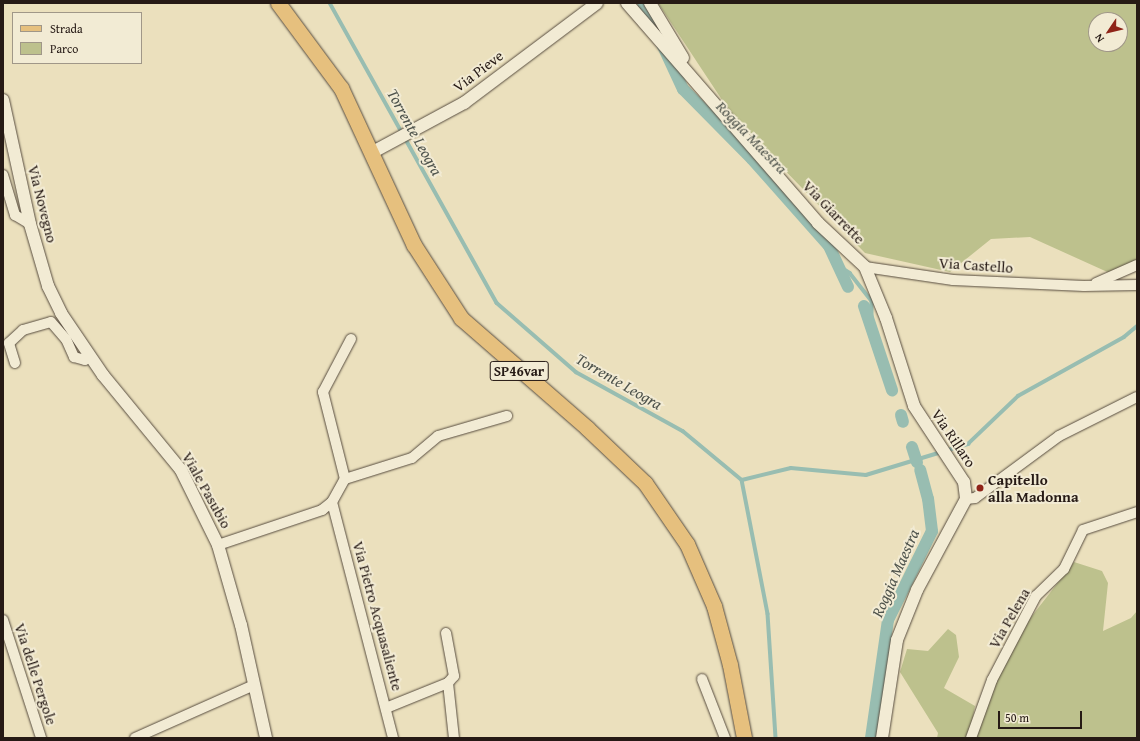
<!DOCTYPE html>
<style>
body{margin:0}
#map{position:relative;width:1140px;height:741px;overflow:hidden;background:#ebe0bd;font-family:"Gentium Book Plus",serif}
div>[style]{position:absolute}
.green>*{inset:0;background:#bdc18d}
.stream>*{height:3.5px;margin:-1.75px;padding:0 1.75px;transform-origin:1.75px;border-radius:1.75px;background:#98bdb1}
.canal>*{height:12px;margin:-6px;padding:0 6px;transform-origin:6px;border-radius:6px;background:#98bdb1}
.roads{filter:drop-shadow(0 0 1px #574c3f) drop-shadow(0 0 1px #574c3f)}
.minor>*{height:10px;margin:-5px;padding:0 5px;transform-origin:5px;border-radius:5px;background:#f2ebd4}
.tertiary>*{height:12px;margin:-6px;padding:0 6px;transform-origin:6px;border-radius:6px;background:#f2ebd4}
.primary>*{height:15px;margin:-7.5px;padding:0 7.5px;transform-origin:7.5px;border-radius:7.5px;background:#e6c07e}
.dots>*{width:11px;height:11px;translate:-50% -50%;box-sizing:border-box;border:2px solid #f2ebd4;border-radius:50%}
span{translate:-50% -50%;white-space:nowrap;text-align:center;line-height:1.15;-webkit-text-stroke:4px #f2ebd4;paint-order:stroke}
.shield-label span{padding:1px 3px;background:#f2ebd4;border:1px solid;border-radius:3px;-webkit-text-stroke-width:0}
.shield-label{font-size:14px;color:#261a15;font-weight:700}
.street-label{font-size:15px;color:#261a15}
.poi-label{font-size:15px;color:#261a15;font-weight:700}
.left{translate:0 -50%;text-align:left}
.water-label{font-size:16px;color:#4e534c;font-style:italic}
.frame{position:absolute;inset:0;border:4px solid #261a15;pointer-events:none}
.legend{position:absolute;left:12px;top:12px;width:130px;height:52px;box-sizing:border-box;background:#f2ebd4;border:1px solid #a09788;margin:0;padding:5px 7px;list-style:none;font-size:12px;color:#261a15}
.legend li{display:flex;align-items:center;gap:8px;height:20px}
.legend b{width:20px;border:1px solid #a09788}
.north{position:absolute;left:1088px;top:12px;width:40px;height:40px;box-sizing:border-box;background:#f2ebd4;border:1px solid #a09788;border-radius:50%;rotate:235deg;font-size:11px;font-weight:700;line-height:16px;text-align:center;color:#261a15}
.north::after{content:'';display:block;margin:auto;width:14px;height:18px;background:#8f2418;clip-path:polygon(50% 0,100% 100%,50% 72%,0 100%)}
.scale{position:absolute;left:998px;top:711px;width:84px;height:18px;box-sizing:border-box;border:2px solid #261a15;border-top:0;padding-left:5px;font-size:12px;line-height:14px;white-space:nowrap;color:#261a15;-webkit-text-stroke:3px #f2ebd4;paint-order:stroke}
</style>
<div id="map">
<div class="green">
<i style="clip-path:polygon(evenodd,658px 3px,1137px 3px,1137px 264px,1114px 275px,1030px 237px,991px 239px,950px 272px,865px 253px,734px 118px,658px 3px,1096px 20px,1120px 20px,1120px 44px,1096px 44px,1096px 20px)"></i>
<i style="clip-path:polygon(1074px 562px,1102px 571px,1108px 583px,1103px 631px,1131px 618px,1137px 611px,1137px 738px,976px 738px,997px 661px)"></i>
<i style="clip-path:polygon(948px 629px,956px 635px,959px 657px,944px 688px,975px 706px,969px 738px,937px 738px,938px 733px,900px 672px,907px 649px,928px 651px)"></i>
</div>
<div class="stream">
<i style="left:330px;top:3px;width:343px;rotate:60.9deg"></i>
<i style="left:497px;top:303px;width:105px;rotate:41.1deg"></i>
<i style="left:576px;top:372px;width:122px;rotate:28.9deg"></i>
<i style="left:683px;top:431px;width:77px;rotate:39.7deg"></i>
<i style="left:742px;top:480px;width:136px;rotate:79deg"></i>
<i style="left:768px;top:614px;width:124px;rotate:86.3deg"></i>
<i style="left:839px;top:266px;width:13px;rotate:32deg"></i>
<i style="left:850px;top:273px;width:36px;rotate:52deg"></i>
<i style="left:872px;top:301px;width:30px;rotate:90deg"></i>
<i style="left:742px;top:480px;width:50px;rotate:-13.8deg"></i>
<i style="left:791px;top:468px;width:75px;rotate:5.3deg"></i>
<i style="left:866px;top:475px;width:107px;rotate:-16.9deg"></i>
<i style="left:968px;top:444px;width:69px;rotate:-43.8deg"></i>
<i style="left:1018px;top:396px;width:121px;rotate:-29.1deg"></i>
<i style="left:1124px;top:337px;width:17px;rotate:-40deg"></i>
</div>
<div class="canal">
<i style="left:643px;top:3px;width:95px;rotate:65.1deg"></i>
<i style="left:683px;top:89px;width:98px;rotate:45.4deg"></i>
<i style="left:752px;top:159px;width:116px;rotate:48.5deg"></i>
<i style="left:829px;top:246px;width:45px;rotate:65.1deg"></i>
<i style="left:864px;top:306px;width:89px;rotate:71.6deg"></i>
<i style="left:901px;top:415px;width:7px;rotate:74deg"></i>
<i style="left:912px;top:447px;width:16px;rotate:72deg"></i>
<i style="left:871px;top:738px;width:119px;rotate:-81.8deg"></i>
<i style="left:888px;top:620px;width:99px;rotate:-63.7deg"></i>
<i style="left:932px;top:531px;width:32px;rotate:-97deg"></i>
<i style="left:928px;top:499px;width:30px;rotate:-105deg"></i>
</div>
<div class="roads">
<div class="minor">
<i style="left:3px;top:175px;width:42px;rotate:73.3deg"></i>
<i style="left:15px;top:215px;width:17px;rotate:31deg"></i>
<i style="left:865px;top:267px;width:89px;rotate:8.4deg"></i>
<i style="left:953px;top:280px;width:131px;rotate:2.6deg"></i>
<i style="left:1084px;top:286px;width:53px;rotate:-1.1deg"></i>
<i style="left:1096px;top:283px;width:45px;rotate:-23.7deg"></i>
<i style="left:15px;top:363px;width:21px;rotate:-107deg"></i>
<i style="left:9px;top:343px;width:19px;rotate:-43deg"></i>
<i style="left:23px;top:330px;width:29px;rotate:-16deg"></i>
<i style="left:51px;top:322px;width:23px;rotate:49deg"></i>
<i style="left:66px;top:339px;width:20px;rotate:66deg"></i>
<i style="left:74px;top:357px;width:11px;rotate:15deg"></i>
<i style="left:85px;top:360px;width:6px;rotate:-31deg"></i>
<i style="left:345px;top:479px;width:70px;rotate:-17.4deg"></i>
<i style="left:412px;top:458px;width:34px;rotate:-40deg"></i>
<i style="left:438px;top:436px;width:72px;rotate:-16.2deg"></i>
<i style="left:966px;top:499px;width:9px;rotate:-6deg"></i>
<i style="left:975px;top:498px;width:104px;rotate:-36.4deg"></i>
<i style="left:1059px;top:436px;width:87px;rotate:-26.6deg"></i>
<i style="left:332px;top:502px;width:244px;rotate:75.5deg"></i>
<i style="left:218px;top:545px;width:110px;rotate:-18.6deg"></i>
<i style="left:322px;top:510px;width:13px;rotate:-39deg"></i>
<i style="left:332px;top:502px;width:26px;rotate:-61deg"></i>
<i style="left:345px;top:479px;width:90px;rotate:-104.2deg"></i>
<i style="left:323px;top:392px;width:60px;rotate:-62.2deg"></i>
<i style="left:3px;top:620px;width:124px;rotate:72.1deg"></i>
<i style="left:446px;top:633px;width:44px;rotate:79.5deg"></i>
<i style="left:454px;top:676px;width:9px;rotate:131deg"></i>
<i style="left:702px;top:679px;width:63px;rotate:68.7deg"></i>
<i style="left:386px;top:708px;width:67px;rotate:-22deg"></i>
<i style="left:448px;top:683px;width:55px;rotate:83.8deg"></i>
<i style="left:135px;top:738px;width:130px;rotate:-24deg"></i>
<i style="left:971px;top:738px;width:62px;rotate:-70.1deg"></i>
<i style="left:992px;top:680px;width:95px;rotate:-62.4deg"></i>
<i style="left:1036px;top:596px;width:39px;rotate:-44deg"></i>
<i style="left:1064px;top:569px;width:43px;rotate:-64deg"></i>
<i style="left:1083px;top:530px;width:57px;rotate:-18.4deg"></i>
</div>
<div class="tertiary">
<i style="left:627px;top:3px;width:291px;rotate:49deg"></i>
<i style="left:818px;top:223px;width:64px;rotate:43.1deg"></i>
<i style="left:865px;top:267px;width:55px;rotate:67.6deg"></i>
<i style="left:886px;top:318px;width:92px;rotate:72.3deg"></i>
<i style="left:914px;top:406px;width:91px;rotate:56.7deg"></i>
<i style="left:964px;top:482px;width:17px;rotate:83deg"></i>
<i style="left:966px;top:499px;width:103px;rotate:118.3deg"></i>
<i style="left:917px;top:590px;width:54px;rotate:111.8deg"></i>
<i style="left:897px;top:640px;width:99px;rotate:98.7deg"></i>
<i style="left:650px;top:3px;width:64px;rotate:59deg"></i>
<i style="left:3px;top:100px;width:127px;rotate:77.7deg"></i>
<i style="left:30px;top:224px;width:65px;rotate:73.8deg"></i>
<i style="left:48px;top:286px;width:30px;rotate:64deg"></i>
<i style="left:61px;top:313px;width:75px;rotate:55.9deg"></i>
<i style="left:103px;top:375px;width:123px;rotate:50.6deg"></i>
<i style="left:181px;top:470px;width:84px;rotate:63.7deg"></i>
<i style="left:218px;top:545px;width:83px;rotate:74deg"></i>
<i style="left:241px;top:625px;width:116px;rotate:77.5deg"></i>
<i style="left:371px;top:153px;width:106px;rotate:-28.3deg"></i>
<i style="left:464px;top:103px;width:166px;rotate:-36.9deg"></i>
</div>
<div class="primary">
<i style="left:278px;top:3px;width:106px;rotate:53.5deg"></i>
<i style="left:341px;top:88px;width:173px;rotate:65.1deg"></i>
<i style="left:414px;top:245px;width:87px;rotate:57.2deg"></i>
<i style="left:461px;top:318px;width:167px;rotate:41.1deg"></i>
<i style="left:587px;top:428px;width:80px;rotate:43.5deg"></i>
<i style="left:645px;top:483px;width:74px;rotate:55.5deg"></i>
<i style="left:687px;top:544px;width:68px;rotate:66.5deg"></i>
<i style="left:714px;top:606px;width:61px;rotate:74.8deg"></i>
<i style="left:730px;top:665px;width:74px;rotate:79.1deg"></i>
</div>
</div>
<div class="dots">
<i style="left:980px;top:488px;background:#8f2418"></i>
</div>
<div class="shield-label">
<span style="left:519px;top:371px">SP46var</span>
</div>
<div class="street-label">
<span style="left:478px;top:71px;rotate:-37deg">Via Pieve</span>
<span style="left:43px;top:204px;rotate:76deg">Via Novegno</span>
<span style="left:834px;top:212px;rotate:46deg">Via Giarrette</span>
<span style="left:976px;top:265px;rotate:4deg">Via Castello</span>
<span style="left:954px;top:438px;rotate:56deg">Via Rillaro</span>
<span style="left:207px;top:490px;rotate:61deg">Viale Pasubio</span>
<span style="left:378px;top:616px;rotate:75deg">Via Pietro Acquasaliente</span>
<span style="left:1009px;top:618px;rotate:-60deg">Via Pelena</span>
<span style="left:36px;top:674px;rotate:72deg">Via delle Pergole</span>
</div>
<div class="poi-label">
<span class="left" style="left:988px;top:488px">Capitello<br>alla Madonna</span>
</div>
<div class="water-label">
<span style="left:415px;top:132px;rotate:61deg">Torrente Leogra</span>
<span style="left:752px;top:137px;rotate:46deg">Roggia Maestra</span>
<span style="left:619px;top:381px;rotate:30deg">Torrente Leogra</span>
<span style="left:895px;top:573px;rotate:-66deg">Roggia Maestra</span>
</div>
<div class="frame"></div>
<ul class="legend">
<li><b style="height:5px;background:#e6c07e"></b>Strada</li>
<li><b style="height:11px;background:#bdc18d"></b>Parco</li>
</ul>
<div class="north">N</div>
<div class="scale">50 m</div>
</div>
